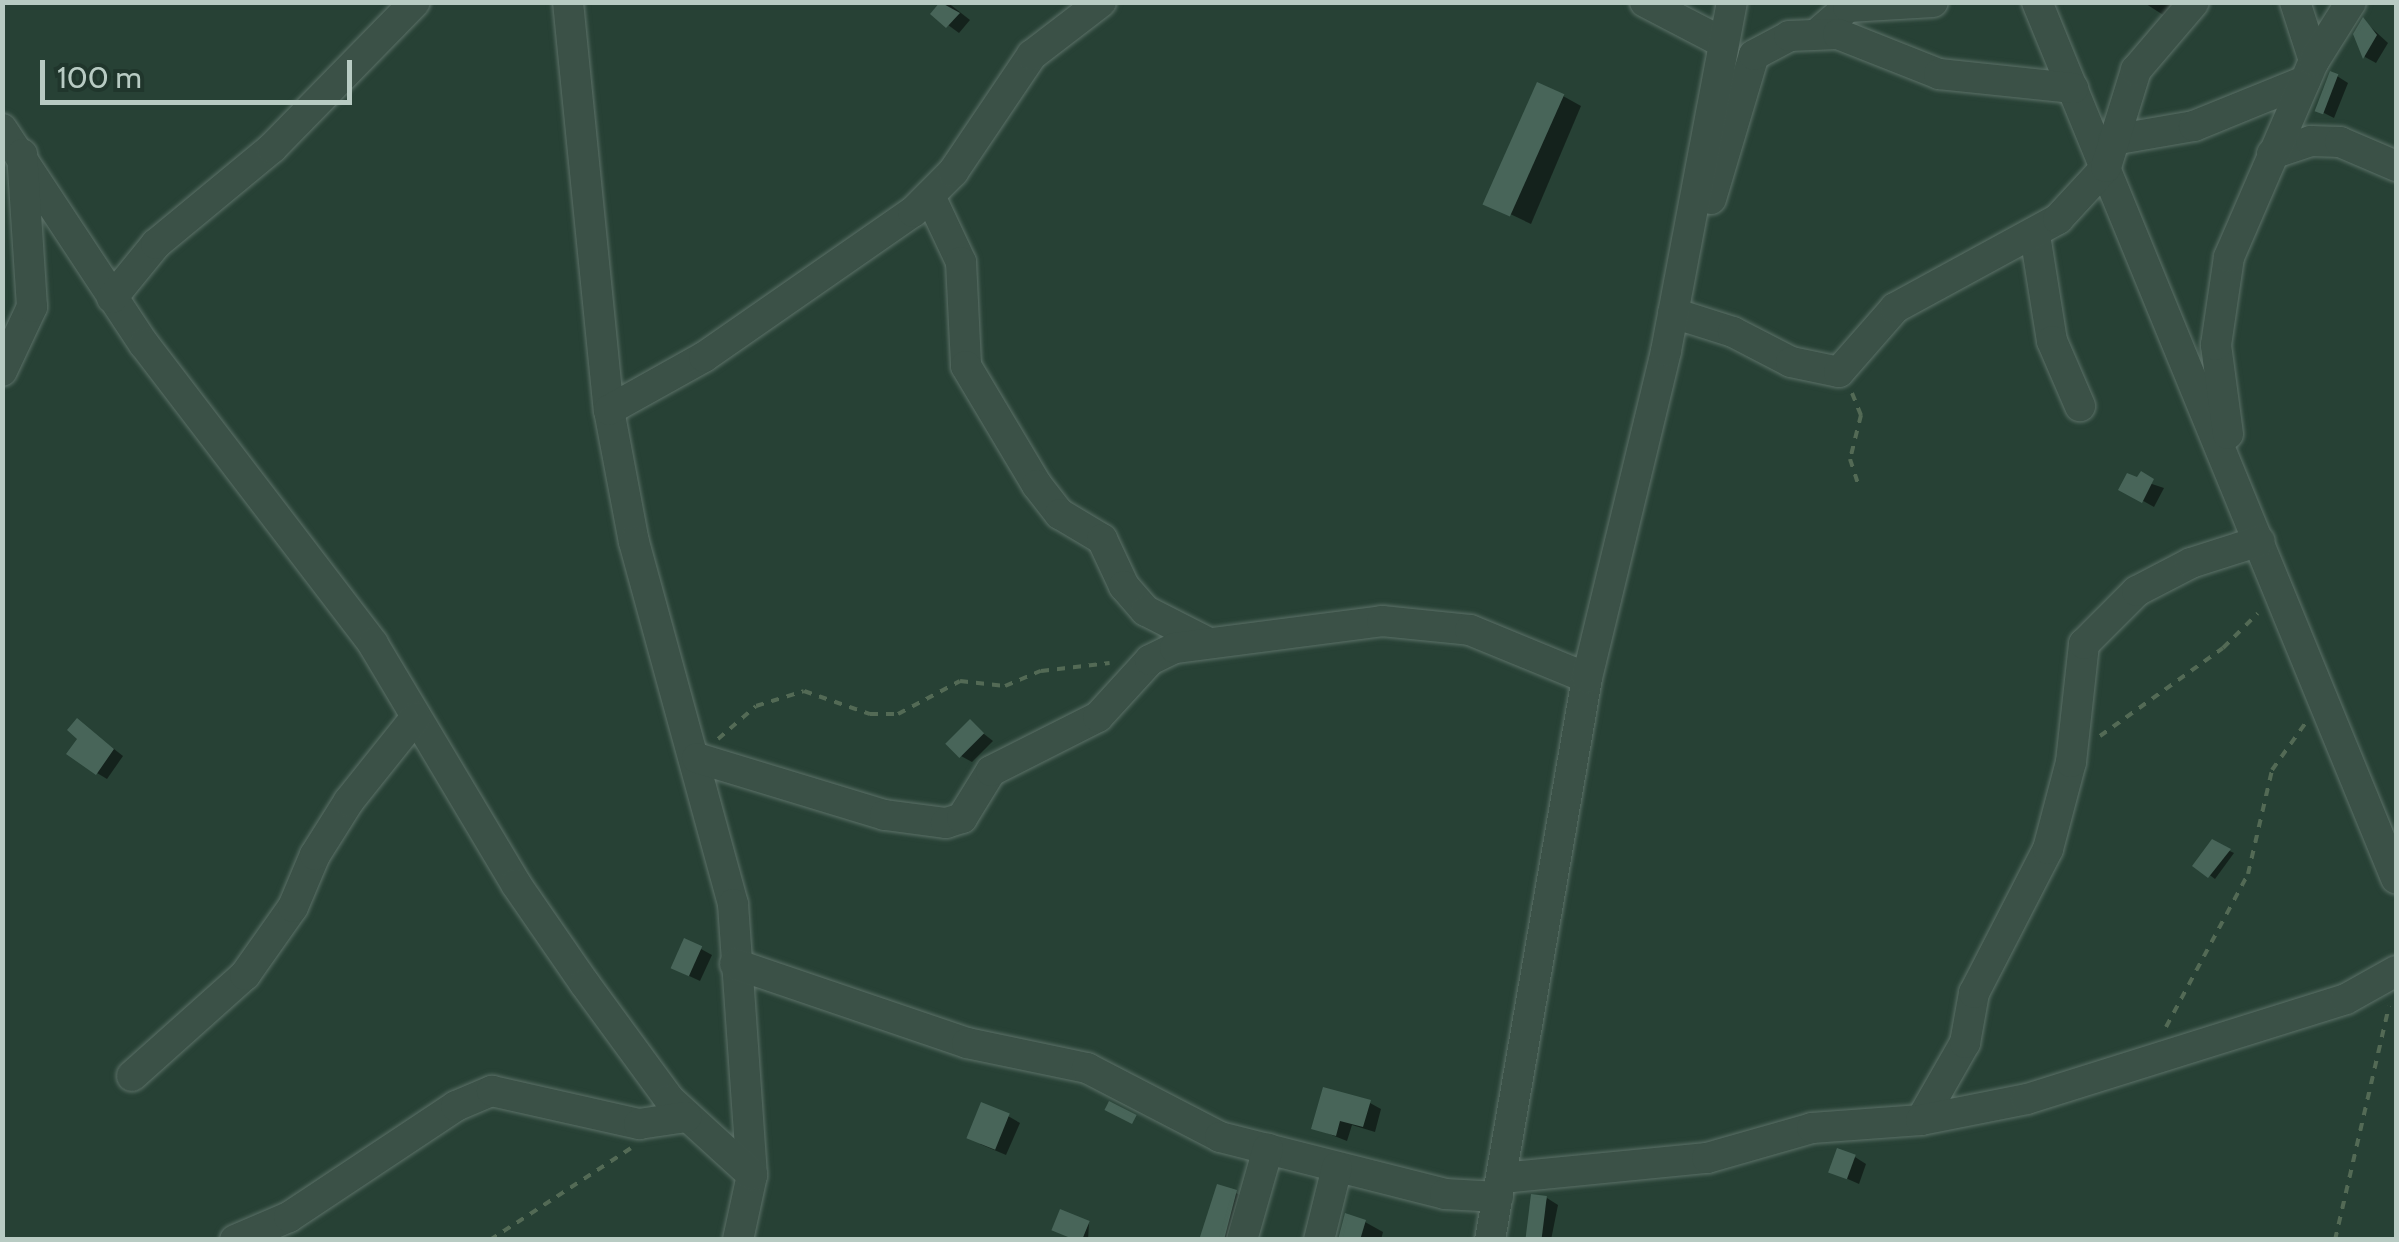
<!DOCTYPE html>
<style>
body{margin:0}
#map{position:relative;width:2399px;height:1242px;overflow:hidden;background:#274135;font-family:Cabin,sans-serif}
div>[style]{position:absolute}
.shadow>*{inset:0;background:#0007}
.building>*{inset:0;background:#486559;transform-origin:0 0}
.path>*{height:4px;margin-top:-2px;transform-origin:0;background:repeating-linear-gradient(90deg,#536a55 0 8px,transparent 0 16px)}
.roads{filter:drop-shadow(0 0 2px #5c7168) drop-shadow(0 0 2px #5c7168)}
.minor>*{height:30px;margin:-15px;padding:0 15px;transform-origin:15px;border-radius:15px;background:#3b5147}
span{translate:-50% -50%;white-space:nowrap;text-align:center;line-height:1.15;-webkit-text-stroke:8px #20362c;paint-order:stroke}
.frame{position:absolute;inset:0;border:5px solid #b8cbc3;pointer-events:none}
.scale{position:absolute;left:40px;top:60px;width:312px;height:45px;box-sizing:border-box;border:5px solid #b8cbc3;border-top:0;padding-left:12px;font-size:30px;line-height:35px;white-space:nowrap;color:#b8cbc3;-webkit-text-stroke:8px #20362c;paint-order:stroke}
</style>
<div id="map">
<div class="shadow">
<i style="clip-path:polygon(947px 2px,970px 20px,959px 33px,933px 14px)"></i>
<i style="clip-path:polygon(2143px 2px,2186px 2px,2171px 20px)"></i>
<i style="clip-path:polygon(2364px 21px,2388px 43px,2376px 63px,2365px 57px,2356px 34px)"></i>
<i style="clip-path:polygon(2337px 76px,2348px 83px,2334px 118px,2316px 109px)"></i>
<i style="clip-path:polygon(1563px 96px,1581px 106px,1531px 224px,1489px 204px)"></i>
<i style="clip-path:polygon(2128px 476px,2164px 488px,2154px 507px,2122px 489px)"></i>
<i style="clip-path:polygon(78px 721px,123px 756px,107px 779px,97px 773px)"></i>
<i style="clip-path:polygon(970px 723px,993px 741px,972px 762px,961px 756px)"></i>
<i style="clip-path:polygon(2213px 843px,2234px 853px,2215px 879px,2196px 865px)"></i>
<i style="clip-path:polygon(701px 949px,712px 955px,700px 981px,685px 974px)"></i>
<i style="clip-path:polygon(1370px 1103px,1381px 1109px,1375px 1132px,1352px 1125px,1347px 1141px,1314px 1128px)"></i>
<i style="clip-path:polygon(1008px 1116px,1020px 1123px,1006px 1155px,980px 1144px)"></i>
<i style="clip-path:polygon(1855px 1157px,1866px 1164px,1859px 1184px,1832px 1172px)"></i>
<i style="clip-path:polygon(1236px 1193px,1254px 1203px,1243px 1240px,1203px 1240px)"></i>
<i style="clip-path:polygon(1547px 1198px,1558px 1205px,1551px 1240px,1530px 1240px)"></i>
<i style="clip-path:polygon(1365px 1222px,1383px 1232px,1381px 1240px,1341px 1240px)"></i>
<i style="clip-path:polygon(1089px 1223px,1088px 1240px,1081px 1240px)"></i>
</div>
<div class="building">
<i style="clip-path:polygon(940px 2px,960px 13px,946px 28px,930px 14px)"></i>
<i style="clip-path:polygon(2363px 17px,2377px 35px,2363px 59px,2353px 34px)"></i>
<i style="left:2330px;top:71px;width:9px;height:43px;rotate:21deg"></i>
<i style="left:1537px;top:82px;width:30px;height:134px;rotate:24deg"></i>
<i style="clip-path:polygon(2141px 471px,2154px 479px,2142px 503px,2118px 490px,2127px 473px,2137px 477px)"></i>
<i style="clip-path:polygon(77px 718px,114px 749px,96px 775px,66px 754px,77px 739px,67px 730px)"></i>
<i style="left:970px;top:719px;width:20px;height:35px;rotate:45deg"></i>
<i style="clip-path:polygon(2212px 839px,2231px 849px,2208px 878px,2192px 866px)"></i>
<i style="left:684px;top:938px;width:20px;height:33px;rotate:24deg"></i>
<i style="clip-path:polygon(1323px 1087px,1371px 1100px,1363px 1127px,1340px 1121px,1336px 1136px,1311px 1129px)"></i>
<i style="left:1109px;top:1101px;width:31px;height:10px;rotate:27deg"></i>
<i style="left:981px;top:1102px;width:31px;height:39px;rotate:22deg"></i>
<i style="left:1837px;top:1148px;width:20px;height:26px;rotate:20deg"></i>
<i style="clip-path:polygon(1217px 1184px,1237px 1190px,1224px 1240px,1199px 1240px)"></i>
<i style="left:1531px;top:1194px;width:16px;height:47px;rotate:7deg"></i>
<i style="left:1060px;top:1209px;width:32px;height:23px;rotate:22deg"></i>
<i style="clip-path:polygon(1345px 1213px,1366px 1220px,1360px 1240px,1338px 1240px)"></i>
</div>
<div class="path">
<i style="left:1852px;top:393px;width:24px;rotate:68deg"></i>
<i style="left:1861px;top:415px;width:45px;rotate:104deg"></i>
<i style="left:1850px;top:459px;width:25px;rotate:72deg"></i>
<i style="left:2100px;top:736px;width:151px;rotate:-35.6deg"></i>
<i style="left:2223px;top:648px;width:49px;rotate:-45deg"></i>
<i style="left:718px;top:739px;width:50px;rotate:-41deg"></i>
<i style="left:756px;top:706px;width:50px;rotate:-17.4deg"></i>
<i style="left:804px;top:691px;width:70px;rotate:19.2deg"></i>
<i style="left:870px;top:714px;width:28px"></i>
<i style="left:898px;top:714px;width:70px;rotate:-28deg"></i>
<i style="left:960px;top:681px;width:45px;rotate:6.3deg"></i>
<i style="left:1005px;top:686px;width:39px;rotate:-23deg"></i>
<i style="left:1041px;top:671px;width:69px;rotate:-6.6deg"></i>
<i style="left:2166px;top:1027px;width:174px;rotate:-61.8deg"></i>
<i style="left:2248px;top:874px;width:107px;rotate:-77deg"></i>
<i style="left:2272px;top:770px;width:60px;rotate:-54.5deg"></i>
<i style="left:490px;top:1240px;width:168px;rotate:-33.1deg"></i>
<i style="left:2335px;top:1240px;width:240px;rotate:-77deg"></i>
</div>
<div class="roads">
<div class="minor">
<i style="left:568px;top:2px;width:410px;rotate:84.3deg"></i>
<i style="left:609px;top:410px;width:134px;rotate:79.3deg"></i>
<i style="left:634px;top:542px;width:375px;rotate:74.7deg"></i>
<i style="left:733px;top:904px;width:272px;rotate:86deg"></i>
<i style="left:752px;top:1175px;width:66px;rotate:102.2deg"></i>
<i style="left:1645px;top:2px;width:87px;rotate:27.5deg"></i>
<i style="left:2037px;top:2px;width:947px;rotate:67.72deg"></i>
<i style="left:2295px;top:2px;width:62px;rotate:72.1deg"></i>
<i style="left:1819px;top:32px;width:38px;rotate:-41deg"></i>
<i style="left:1848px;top:7px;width:85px;rotate:-3.4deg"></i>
<i style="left:2px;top:129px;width:258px;rotate:56.6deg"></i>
<i style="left:144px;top:344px;width:377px;rotate:52.6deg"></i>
<i style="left:373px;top:644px;width:279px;rotate:59.2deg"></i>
<i style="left:516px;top:884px;width:121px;rotate:55.4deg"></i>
<i style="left:585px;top:984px;width:144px;rotate:53.8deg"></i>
<i style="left:670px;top:1100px;width:111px;rotate:42.4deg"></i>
<i style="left:2113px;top:140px;width:82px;rotate:-9.8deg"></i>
<i style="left:2194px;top:126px;width:120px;rotate:-22.1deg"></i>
<i style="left:2272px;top:154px;width:41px;rotate:-18.4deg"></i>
<i style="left:2311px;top:141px;width:29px;rotate:2deg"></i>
<i style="left:2340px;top:142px;width:61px;rotate:23.2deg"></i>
<i style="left:930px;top:196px;width:73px;rotate:64.8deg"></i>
<i style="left:961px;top:262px;width:104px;rotate:87.2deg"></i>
<i style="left:966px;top:366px;width:139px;rotate:59.2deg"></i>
<i style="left:1037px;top:485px;width:37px;rotate:52deg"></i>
<i style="left:1060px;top:514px;width:49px;rotate:30.8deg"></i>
<i style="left:1102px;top:539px;width:52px;rotate:64.9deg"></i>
<i style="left:1124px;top:586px;width:33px;rotate:49deg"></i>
<i style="left:1146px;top:611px;width:68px;rotate:26.9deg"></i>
<i style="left:1711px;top:199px;width:150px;rotate:-73.4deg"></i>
<i style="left:1754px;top:55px;width:40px;rotate:-28deg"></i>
<i style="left:1789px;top:36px;width:49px;rotate:-2.3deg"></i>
<i style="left:1838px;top:34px;width:109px;rotate:21.6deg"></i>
<i style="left:1939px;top:74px;width:135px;rotate:6deg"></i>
<i style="left:2035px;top:235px;width:107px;rotate:80.9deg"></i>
<i style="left:2052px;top:341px;width:71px;rotate:66.7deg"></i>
<i style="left:112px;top:298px;width:70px;rotate:-50.8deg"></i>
<i style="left:156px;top:244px;width:151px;rotate:-39.6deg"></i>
<i style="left:272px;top:148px;width:204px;rotate:-45.6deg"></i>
<i style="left:1673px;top:313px;width:63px;rotate:17.6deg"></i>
<i style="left:1733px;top:332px;width:65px;rotate:27.3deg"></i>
<i style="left:1791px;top:362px;width:49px;rotate:11.8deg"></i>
<i style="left:1839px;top:372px;width:85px;rotate:-48.8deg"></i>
<i style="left:1895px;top:308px;width:186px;rotate:-28.6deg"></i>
<i style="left:2058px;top:219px;width:71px;rotate:-47.3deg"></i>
<i style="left:2106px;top:167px;width:102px;rotate:-72.8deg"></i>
<i style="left:2136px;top:70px;width:89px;rotate:-49.5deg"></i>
<i style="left:2px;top:371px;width:71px;rotate:-64.9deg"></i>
<i style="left:32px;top:307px;width:153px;rotate:-93.7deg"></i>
<i style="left:609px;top:410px;width:109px;rotate:-29.2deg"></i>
<i style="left:704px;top:357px;width:254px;rotate:-34.8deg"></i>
<i style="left:913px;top:212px;width:57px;rotate:-45deg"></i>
<i style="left:953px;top:172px;width:141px;rotate:-56deg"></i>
<i style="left:1032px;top:55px;width:87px;rotate:-37.5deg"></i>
<i style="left:2228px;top:434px;width:90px;rotate:-97.7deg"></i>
<i style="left:2216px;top:345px;width:89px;rotate:-81.6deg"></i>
<i style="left:2229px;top:257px;width:214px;rotate:-66.6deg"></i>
<i style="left:2314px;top:61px;width:70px;rotate:-57.9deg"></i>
<i style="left:697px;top:758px;width:196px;rotate:16.9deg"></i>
<i style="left:885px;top:815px;width:62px;rotate:7.5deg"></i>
<i style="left:946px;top:823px;width:17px;rotate:-17deg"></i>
<i style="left:962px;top:818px;width:55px;rotate:-58.3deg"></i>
<i style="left:991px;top:771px;width:120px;rotate:-26.8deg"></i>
<i style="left:1098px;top:717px;width:77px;rotate:-47.6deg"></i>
<i style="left:1150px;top:660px;width:28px;rotate:-26deg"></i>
<i style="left:1175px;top:648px;width:209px;rotate:-7.4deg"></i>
<i style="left:1382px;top:621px;width:88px;rotate:5.8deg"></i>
<i style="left:1470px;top:630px;width:126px;rotate:22.3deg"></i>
<i style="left:735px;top:964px;width:245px;rotate:18.8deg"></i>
<i style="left:967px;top:1043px;width:123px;rotate:11.8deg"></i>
<i style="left:1087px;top:1068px;width:150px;rotate:27.4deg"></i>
<i style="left:1220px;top:1137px;width:232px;rotate:14.2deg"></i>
<i style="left:1445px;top:1194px;width:53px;rotate:3.2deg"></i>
<i style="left:132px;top:1076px;width:152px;rotate:-41.8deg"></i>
<i style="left:245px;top:975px;width:83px;rotate:-54.8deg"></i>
<i style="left:293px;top:907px;width:56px;rotate:-67.1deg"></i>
<i style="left:315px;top:855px;width:64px;rotate:-57.8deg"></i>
<i style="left:349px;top:801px;width:107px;rotate:-51.4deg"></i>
<i style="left:1921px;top:1120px;width:89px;rotate:-60.3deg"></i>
<i style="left:1965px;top:1043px;width:51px;rotate:-79.8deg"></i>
<i style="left:1974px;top:993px;width:162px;rotate:-62.8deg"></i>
<i style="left:2048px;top:849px;width:90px;rotate:-75.2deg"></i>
<i style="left:2071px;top:762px;width:119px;rotate:-83.7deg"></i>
<i style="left:2084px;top:644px;width:75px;rotate:-45deg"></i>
<i style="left:2137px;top:591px;width:61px;rotate:-27.4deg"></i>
<i style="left:2191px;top:563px;width:72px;rotate:-17.7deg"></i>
<i style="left:1502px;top:1178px;width:206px;rotate:-5.6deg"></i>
<i style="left:1707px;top:1158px;width:109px;rotate:-15.9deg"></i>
<i style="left:1812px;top:1128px;width:109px;rotate:-4.2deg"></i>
<i style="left:1921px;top:1120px;width:108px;rotate:-11.2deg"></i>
<i style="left:2027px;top:1099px;width:334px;rotate:-17.4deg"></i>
<i style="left:2346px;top:999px;width:57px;rotate:-29.2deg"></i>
<i style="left:235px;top:1240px;width:59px;rotate:-23.1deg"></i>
<i style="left:289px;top:1217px;width:201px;rotate:-33.6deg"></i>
<i style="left:456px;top:1106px;width:39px;rotate:-23deg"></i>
<i style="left:492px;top:1091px;width:151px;rotate:12.7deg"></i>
<i style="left:639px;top:1124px;width:48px;rotate:-8.5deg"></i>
<i style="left:1242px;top:1240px;width:95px;rotate:-74.1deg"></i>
<i style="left:1319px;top:1240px;width:75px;rotate:-76.1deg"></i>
<i style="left:1490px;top:1240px;width:570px;rotate:-80.21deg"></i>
<i style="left:1587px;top:678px;width:336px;rotate:-76.4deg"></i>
<i style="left:1666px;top:351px;width:355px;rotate:-79.3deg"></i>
</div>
</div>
<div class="frame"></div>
<div class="scale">100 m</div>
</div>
